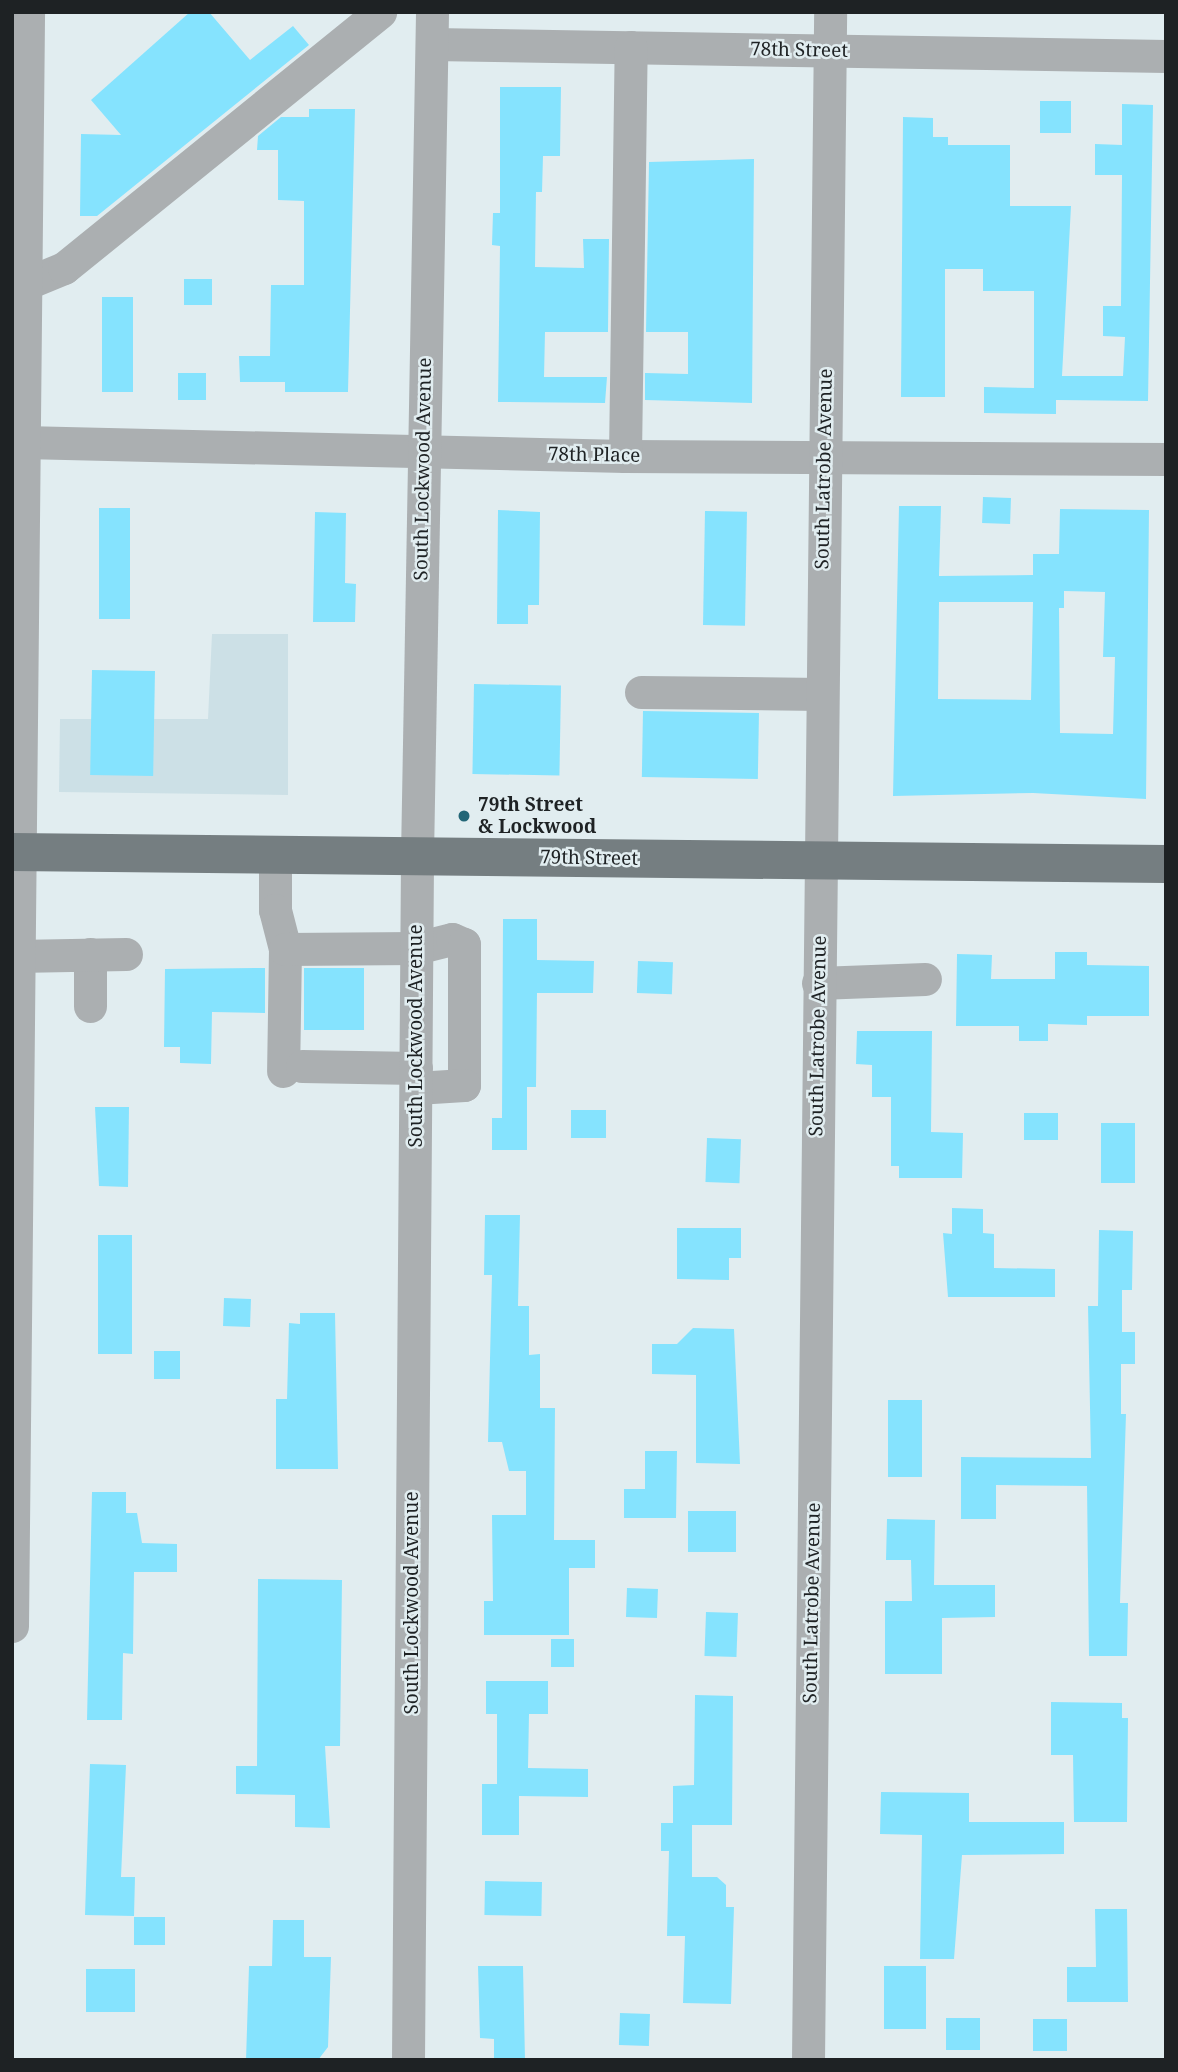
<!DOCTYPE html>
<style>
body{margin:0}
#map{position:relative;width:1178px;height:2072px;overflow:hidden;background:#e1edf0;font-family:"Noto Serif",serif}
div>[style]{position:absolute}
.built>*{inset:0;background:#cce0e6}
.building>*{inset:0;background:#85e3fe;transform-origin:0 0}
.minor>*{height:33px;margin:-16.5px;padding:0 16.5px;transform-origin:16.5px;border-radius:16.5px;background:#abafb1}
.major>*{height:38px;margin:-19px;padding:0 19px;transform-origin:19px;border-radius:19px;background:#757e81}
.dots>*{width:19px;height:19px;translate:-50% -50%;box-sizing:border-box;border:4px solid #e1edf0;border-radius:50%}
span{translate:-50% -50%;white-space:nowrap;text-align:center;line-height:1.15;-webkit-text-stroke:5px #e1edf0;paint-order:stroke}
.street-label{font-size:19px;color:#1e2224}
.poi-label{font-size:19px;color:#1e2224;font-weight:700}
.left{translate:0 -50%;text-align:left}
.frame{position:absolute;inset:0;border:14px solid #1e2224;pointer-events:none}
</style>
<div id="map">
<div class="built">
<i style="clip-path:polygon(212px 634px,288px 634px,288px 795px,59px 792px,60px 719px,208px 719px)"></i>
</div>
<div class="building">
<i style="clip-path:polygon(190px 12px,209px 12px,250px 60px,293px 26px,309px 45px,97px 216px,80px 216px,81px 134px,121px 135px,91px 100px)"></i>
<i style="clip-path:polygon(500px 87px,561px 87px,560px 156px,543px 156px,542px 192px,536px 192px,535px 267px,584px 268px,583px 239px,609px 239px,608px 332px,545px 332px,544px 377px,607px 377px,605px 403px,498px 402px,500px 246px,492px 245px,493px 213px,500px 213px)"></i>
<i style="left:1040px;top:101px;width:31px;height:32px"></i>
<i style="clip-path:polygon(1122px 104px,1153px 105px,1148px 401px,1056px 400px,1056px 414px,984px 413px,984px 387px,1034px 388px,1034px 291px,983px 291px,983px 269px,945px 269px,945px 397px,901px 397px,903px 117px,933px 118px,933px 137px,948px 137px,948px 145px,1010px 145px,1010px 206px,1071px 206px,1062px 376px,1123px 376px,1125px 337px,1103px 336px,1103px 306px,1121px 306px,1122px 175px,1095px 175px,1095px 144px,1122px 145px)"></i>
<i style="clip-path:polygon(309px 109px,355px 109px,348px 392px,285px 392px,285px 382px,240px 382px,239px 356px,270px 356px,271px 285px,304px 285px,304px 201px,278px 200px,278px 150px,257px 150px,258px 136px,281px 117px,309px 117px)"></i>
<i style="clip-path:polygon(754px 159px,752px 403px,645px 400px,645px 373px,688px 374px,688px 332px,646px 332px,649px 162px)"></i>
<i style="left:184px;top:279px;width:28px;height:26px"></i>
<i style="left:102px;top:297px;width:31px;height:95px"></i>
<i style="left:206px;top:373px;width:27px;height:28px;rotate:90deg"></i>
<i style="left:983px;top:497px;width:28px;height:26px;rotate:2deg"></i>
<i style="clip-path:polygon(evenodd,899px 506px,941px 506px,939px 576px,1033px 575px,1033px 554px,1059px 554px,1060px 509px,1149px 510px,1146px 799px,1033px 793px,893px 796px,899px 506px,1064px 591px,1105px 592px,1103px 657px,1115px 657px,1113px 734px,1060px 733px,1059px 608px,1064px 608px,1064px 591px,899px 506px,939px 602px,1033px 602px,1031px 700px,938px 699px,939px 602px)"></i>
<i style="left:99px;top:508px;width:31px;height:111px"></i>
<i style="clip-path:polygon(498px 510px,540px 512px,539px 605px,528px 605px,528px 624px,497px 624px)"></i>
<i style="left:705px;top:511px;width:42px;height:114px;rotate:1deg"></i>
<i style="clip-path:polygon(315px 512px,346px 513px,345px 583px,356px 584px,355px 622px,313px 622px)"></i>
<i style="left:92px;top:670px;width:63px;height:105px;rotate:1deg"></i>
<i style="left:474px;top:684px;width:87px;height:90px;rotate:1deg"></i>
<i style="left:643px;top:711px;width:116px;height:66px;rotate:1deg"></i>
<i style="clip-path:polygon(503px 919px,537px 919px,537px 960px,594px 961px,593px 993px,537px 993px,536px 1087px,527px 1087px,527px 1150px,492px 1150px,492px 1118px,502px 1118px)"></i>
<i style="clip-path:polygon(1055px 952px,1087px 952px,1087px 965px,1149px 966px,1149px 1016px,1087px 1016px,1087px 1025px,1048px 1024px,1048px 1041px,1019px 1041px,1019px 1026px,956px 1026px,957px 954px,992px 955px,991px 979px,1055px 979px)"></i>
<i style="left:638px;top:961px;width:35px;height:32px;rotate:2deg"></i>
<i style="clip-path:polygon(255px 968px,265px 968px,265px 1013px,212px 1012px,211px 1064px,180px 1063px,180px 1047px,164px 1047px,165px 969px)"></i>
<i style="left:364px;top:968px;width:62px;height:60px;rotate:90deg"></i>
<i style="clip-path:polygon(857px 1031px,932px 1031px,931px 1132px,963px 1133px,962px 1178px,899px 1178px,899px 1166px,891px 1166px,891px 1097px,872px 1097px,872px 1065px,856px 1064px)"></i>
<i style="clip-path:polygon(95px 1107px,129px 1107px,128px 1187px,99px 1186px)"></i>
<i style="left:571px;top:1110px;width:35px;height:28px"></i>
<i style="left:1024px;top:1113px;width:34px;height:27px"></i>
<i style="left:1101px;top:1123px;width:34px;height:60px"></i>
<i style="left:707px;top:1138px;width:34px;height:44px;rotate:2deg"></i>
<i style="clip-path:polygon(952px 1208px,983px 1209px,983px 1233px,994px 1234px,994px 1268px,1055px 1269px,1055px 1297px,948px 1297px,943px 1233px,952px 1234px)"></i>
<i style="clip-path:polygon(485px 1215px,520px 1215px,518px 1306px,529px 1306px,529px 1355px,540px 1354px,540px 1408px,555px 1408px,554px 1540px,595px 1540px,595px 1568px,569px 1568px,569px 1635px,484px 1635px,484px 1601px,493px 1601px,492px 1515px,526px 1515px,526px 1471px,509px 1471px,502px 1442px,488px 1442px,492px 1275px,484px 1275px)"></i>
<i style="clip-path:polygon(677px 1228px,741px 1228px,741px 1258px,729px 1258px,729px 1280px,677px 1279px)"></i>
<i style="clip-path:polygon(1099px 1230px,1133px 1231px,1132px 1290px,1122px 1290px,1122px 1332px,1135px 1332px,1135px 1364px,1121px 1364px,1121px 1414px,1126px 1414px,1120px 1603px,1128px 1603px,1127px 1656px,1089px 1656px,1087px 1486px,996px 1485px,996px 1519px,961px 1519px,961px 1457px,1091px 1458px,1088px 1306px,1098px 1306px)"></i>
<i style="left:98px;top:1235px;width:34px;height:119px"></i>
<i style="left:224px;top:1298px;width:27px;height:28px;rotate:2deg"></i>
<i style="clip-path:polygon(300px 1313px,335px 1313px,338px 1469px,276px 1469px,276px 1399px,287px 1399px,289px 1323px,300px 1324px)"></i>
<i style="clip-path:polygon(693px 1328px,734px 1329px,740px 1464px,696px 1463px,696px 1375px,652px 1374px,652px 1344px,677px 1344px)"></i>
<i style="left:154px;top:1351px;width:26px;height:28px"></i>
<i style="left:888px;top:1400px;width:34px;height:77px"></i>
<i style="clip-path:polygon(645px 1451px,677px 1451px,676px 1518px,624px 1518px,624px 1489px,645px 1489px)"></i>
<i style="clip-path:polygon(92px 1492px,126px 1492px,126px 1513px,137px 1513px,142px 1543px,177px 1544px,177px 1572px,134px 1572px,133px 1654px,123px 1653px,122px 1720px,87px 1720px)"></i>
<i style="left:688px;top:1511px;width:48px;height:41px"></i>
<i style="clip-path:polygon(887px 1519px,935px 1520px,934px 1585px,995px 1585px,995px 1617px,942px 1618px,942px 1674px,885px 1674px,885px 1601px,912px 1601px,911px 1560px,886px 1560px)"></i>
<i style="clip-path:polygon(258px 1579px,342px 1580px,340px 1746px,325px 1746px,330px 1828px,295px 1827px,295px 1795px,236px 1794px,236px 1766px,257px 1766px)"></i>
<i style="left:627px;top:1588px;width:31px;height:29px;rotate:2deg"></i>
<i style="left:706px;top:1612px;width:32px;height:44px;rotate:2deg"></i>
<i style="left:551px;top:1639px;width:23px;height:28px"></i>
<i style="clip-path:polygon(486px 1681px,548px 1681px,548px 1714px,529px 1714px,528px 1768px,588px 1769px,588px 1797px,519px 1796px,519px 1835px,482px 1835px,482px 1784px,497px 1784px,497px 1714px,486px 1714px)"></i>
<i style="clip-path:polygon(695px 1695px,733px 1696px,732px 1825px,692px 1825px,692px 1877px,717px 1877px,726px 1885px,726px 1907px,734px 1907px,731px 2004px,683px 2003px,685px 1936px,667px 1936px,669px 1851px,661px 1851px,661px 1823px,673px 1823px,673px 1786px,694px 1785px)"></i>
<i style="clip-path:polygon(1051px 1702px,1122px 1703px,1122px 1718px,1128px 1718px,1127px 1822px,1074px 1822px,1073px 1755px,1051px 1755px)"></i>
<i style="clip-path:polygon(90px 1764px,126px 1765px,121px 1877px,135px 1877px,134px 1916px,85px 1915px)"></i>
<i style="clip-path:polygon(881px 1792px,969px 1793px,969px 1822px,1064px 1822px,1064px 1854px,962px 1855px,954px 1959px,920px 1959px,922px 1835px,880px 1834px)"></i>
<i style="left:485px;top:1881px;width:57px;height:34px;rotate:1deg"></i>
<i style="clip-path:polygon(1095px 1909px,1127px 1909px,1128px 2002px,1067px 2002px,1067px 1967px,1096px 1967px)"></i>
<i style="left:134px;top:1917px;width:31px;height:28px"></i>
<i style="clip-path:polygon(273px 1920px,304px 1920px,304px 1957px,331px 1957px,328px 2047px,318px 2060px,246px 2060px,249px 1966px,272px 1966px)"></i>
<i style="clip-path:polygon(478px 1966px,523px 1966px,525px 2060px,494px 2060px,494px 2039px,480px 2038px)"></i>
<i style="left:884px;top:1966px;width:42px;height:63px"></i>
<i style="left:86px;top:1969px;width:49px;height:43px"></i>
<i style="left:620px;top:2013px;width:30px;height:32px;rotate:2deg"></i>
<i style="left:946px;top:2018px;width:34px;height:32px"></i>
<i style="left:1033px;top:2019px;width:34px;height:32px"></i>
</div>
<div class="minor">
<i style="left:432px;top:44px;width:734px;rotate:0.94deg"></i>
<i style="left:25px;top:284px;width:42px;rotate:-22.3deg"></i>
<i style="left:64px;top:268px;width:407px;rotate:-39deg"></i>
<i style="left:23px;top:442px;width:602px;rotate:1.33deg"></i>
<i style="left:625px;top:456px;width:541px;rotate:0.32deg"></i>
<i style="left:625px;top:456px;width:409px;rotate:-89.2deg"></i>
<i style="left:641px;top:692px;width:181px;rotate:0.6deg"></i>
<i style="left:275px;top:855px;width:55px;rotate:90deg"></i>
<i style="left:275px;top:910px;width:40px;rotate:75.6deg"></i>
<i style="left:285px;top:949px;width:122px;rotate:90.9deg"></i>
<i style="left:285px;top:949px;width:131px;rotate:-0.4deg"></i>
<i style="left:416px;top:948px;width:37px;rotate:-14deg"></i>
<i style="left:452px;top:939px;width:13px;rotate:23deg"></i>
<i style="left:464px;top:944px;width:141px;rotate:90deg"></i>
<i style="left:464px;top:1085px;width:48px;rotate:176.4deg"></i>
<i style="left:90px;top:954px;width:52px;rotate:90deg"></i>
<i style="left:16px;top:956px;width:110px;rotate:-1deg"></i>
<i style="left:818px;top:983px;width:107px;rotate:-2.1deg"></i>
<i style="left:302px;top:1066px;width:114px;rotate:1deg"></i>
<i style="left:12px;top:1626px;width:1614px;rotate:-89.43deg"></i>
<i style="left:408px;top:2060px;width:1204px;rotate:-89.57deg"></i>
<i style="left:417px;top:856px;width:844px;rotate:-88.98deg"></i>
<i style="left:808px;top:2060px;width:2048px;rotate:-89.38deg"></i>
</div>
<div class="major">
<i style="left:12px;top:852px;width:1154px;rotate:0.6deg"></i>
</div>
<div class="dots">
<i style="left:464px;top:816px;background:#267"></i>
</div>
<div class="street-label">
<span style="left:799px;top:50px;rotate:1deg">78th Street</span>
<span style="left:594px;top:455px;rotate:1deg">78th Place</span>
<span style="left:423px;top:469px;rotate:-89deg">South Lockwood Avenue</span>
<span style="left:824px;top:469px;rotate:-89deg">South Latrobe Avenue</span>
<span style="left:589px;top:858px;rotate:1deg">79th Street</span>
<span style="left:416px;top:1036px;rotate:-90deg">South Lockwood Avenue</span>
<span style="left:818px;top:1036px;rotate:-89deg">South Latrobe Avenue</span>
<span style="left:412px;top:1603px;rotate:-90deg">South Lockwood Avenue</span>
<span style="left:812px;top:1603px;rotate:-89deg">South Latrobe Avenue</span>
</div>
<div class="poi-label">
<span class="left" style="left:478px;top:816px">79th Street<br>&amp; Lockwood</span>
</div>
<div class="frame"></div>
</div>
